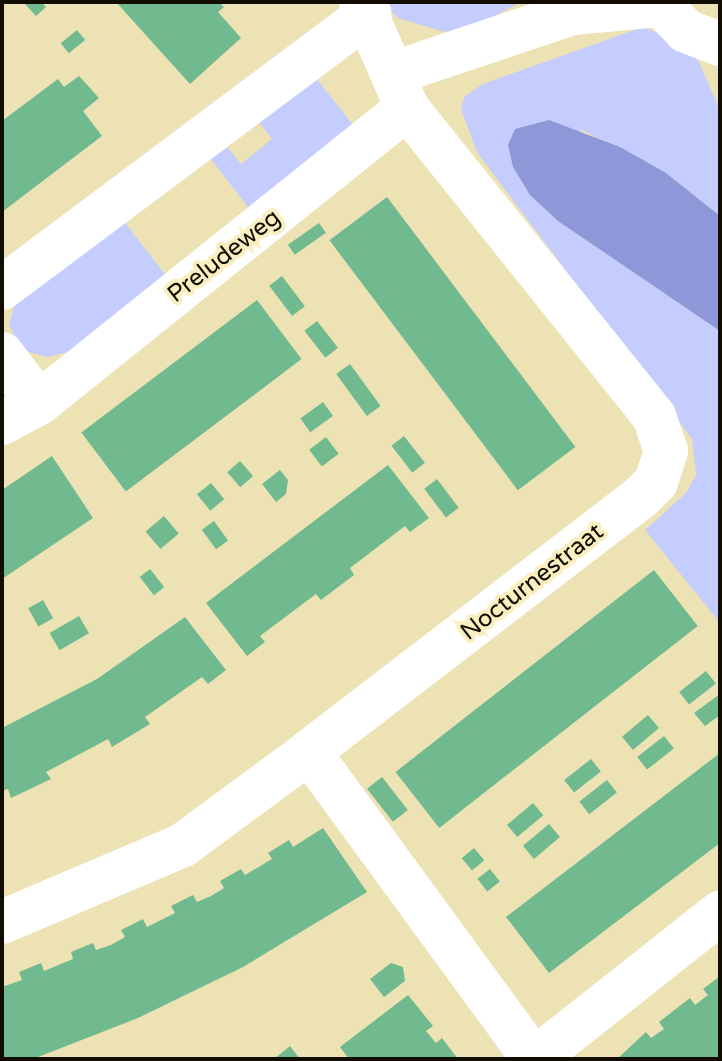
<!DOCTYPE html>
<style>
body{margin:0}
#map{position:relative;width:722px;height:1061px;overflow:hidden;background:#ece2b4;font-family:"Varela Round",sans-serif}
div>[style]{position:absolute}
.green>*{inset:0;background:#c5cdff}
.forest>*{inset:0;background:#8e97d8}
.building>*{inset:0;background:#71ba90;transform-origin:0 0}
.minor>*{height:44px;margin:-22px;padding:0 22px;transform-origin:22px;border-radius:22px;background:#fff}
.secondary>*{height:44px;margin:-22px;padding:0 22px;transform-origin:22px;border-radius:22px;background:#fff}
span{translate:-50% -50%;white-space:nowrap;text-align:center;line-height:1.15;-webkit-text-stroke:8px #f9efc1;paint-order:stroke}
.street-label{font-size:24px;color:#110e01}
.frame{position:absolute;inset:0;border:4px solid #110e01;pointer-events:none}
</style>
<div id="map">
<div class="green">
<i style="clip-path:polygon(382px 2px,521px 2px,476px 26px,445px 32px,398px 18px)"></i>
<i style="clip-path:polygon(643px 27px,682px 43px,698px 60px,720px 110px,720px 216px,666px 173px,582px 130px,513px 167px,530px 195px,558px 221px,720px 331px,720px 623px,645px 530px,686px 493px,696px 475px,692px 439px,477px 152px,461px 109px,465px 96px,483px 84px)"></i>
<i style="clip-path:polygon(316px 78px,353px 125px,251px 211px,207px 154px,223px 142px,241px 164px,272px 139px,255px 117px)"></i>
<i style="clip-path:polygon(122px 219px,167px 277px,72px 351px,48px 357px,21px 350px,9px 325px,15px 303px)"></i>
</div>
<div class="forest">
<i style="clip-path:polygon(549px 120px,620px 147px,666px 173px,720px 216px,720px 331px,558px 221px,530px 195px,513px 167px,508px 145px,515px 129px)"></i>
</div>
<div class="building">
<i style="clip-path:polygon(23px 2px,41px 2px,46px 7px,36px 16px)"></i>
<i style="clip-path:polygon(116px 2px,219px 2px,224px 7px,218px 12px,241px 38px,190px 84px)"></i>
<i style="left:77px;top:30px;width:13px;height:21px;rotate:51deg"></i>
<i style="clip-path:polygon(79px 76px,99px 98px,83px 111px,102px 136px,2px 212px,2px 121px,58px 79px,64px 87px)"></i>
<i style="left:387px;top:197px;width:313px;height:72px;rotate:53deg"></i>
<i style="left:319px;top:223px;width:12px;height:38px;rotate:55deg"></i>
<i style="left:282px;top:276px;width:38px;height:16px;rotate:53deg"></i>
<i style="left:257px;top:300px;width:74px;height:220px;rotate:53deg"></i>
<i style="left:317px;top:321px;width:34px;height:16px;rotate:52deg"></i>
<i style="left:350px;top:364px;width:52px;height:17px;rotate:54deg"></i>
<i style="left:323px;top:402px;width:17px;height:28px;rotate:54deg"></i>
<i style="left:404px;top:436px;width:34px;height:16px;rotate:52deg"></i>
<i style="left:326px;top:437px;width:21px;height:21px;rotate:53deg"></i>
<i style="clip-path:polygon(52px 456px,93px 518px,2px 579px,2px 490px)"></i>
<i style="left:240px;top:461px;width:20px;height:17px;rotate:49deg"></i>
<i style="clip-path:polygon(388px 465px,429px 518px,410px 532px,405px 526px,350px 568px,354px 575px,321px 600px,316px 594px,260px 636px,265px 642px,247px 656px,206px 603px)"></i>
<i style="clip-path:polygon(280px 470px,288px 480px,286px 494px,276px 502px,262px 484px)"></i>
<i style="left:437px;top:479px;width:36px;height:16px;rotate:53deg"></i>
<i style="left:211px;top:483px;width:21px;height:18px;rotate:51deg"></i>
<i style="left:164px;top:516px;width:23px;height:24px;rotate:50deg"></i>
<i style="left:214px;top:521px;width:24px;height:15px;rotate:54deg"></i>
<i style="left:150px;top:569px;width:23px;height:13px;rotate:52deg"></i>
<i style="left:654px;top:570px;width:71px;height:328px;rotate:52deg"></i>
<i style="left:43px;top:600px;width:21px;height:17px;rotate:61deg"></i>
<i style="left:79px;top:616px;width:20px;height:34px;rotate:60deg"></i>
<i style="clip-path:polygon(185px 617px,226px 670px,208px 684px,202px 677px,145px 717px,150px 724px,112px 747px,108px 739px,46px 772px,51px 779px,11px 798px,8px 789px,2px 791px,2px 728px,97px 679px)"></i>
<i style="left:706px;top:671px;width:16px;height:34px;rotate:52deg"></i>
<i style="clip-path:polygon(720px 694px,720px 715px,705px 726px,694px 713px)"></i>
<i style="left:648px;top:715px;width:17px;height:34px;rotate:50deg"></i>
<i style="left:664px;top:736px;width:16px;height:34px;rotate:52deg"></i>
<i style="clip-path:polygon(720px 753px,720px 843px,549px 973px,506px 917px)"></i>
<i style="left:591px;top:759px;width:16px;height:34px;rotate:52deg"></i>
<i style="left:382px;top:777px;width:42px;height:19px;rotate:52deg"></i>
<i style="left:607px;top:780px;width:16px;height:35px;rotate:52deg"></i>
<i style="left:533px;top:803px;width:16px;height:34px;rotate:50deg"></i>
<i style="left:549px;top:824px;width:17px;height:34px;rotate:50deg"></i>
<i style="clip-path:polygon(323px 828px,367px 892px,243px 967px,138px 1018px,33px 1059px,2px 1059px,2px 987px,22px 980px,19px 972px,41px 963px,44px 971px,73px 959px,71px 952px,93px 943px,96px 950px,111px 945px,125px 937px,121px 930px,143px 919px,147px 927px,175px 913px,171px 906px,193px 895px,197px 902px,211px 896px,224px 888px,220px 881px,241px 869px,245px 875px,272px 859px,268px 853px,289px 840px,293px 847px)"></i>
<i style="left:474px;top:848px;width:16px;height:16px;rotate:50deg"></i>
<i style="left:490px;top:869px;width:16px;height:16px;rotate:52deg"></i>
<i style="clip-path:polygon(391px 963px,403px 967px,405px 981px,384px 997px,370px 979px)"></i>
<i style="clip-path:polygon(720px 976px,720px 1059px,617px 1059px,646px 1032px,651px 1038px,664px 1029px,659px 1022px,690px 998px,695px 1005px,708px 995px,703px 989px)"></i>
<i style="clip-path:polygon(408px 995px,433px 1026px,426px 1031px,436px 1043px,442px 1038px,458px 1059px,349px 1059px,340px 1047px)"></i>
<i style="clip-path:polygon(290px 1046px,300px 1059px,274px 1059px)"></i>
</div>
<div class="minor">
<i style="left:361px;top:2px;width:116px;rotate:66.5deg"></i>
<i style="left:407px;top:108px;width:395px;rotate:51.3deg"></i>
<i style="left:654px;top:416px;width:37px;rotate:71deg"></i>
<i style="left:666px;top:451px;width:33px;rotate:108deg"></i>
<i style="left:656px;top:482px;width:21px;rotate:135deg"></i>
<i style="left:641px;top:497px;width:419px;rotate:142.5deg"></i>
<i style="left:309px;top:752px;width:381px;rotate:53.8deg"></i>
<i style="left:394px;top:73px;width:188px;rotate:-18.6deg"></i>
<i style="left:572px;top:13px;width:88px;rotate:-5.2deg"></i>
<i style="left:2px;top:288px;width:459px;rotate:-36.8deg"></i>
<i style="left:2px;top:354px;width:61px;rotate:52.9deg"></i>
<i style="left:2px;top:423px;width:42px;rotate:-28.4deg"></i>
<i style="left:39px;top:403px;width:472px;rotate:-38.7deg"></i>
<i style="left:2px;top:922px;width:197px;rotate:-23deg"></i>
<i style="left:183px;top:845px;width:157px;rotate:-36.4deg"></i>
<i style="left:535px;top:1059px;width:236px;rotate:-38.3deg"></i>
</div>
<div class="secondary">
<i style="left:658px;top:2px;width:40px;rotate:46deg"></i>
<i style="left:686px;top:31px;width:36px;rotate:21deg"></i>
</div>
<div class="street-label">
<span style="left:224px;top:256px;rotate:-38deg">Preludeweg</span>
<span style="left:532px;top:582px;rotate:-38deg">Nocturnestraat</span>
</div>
<div class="frame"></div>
</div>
